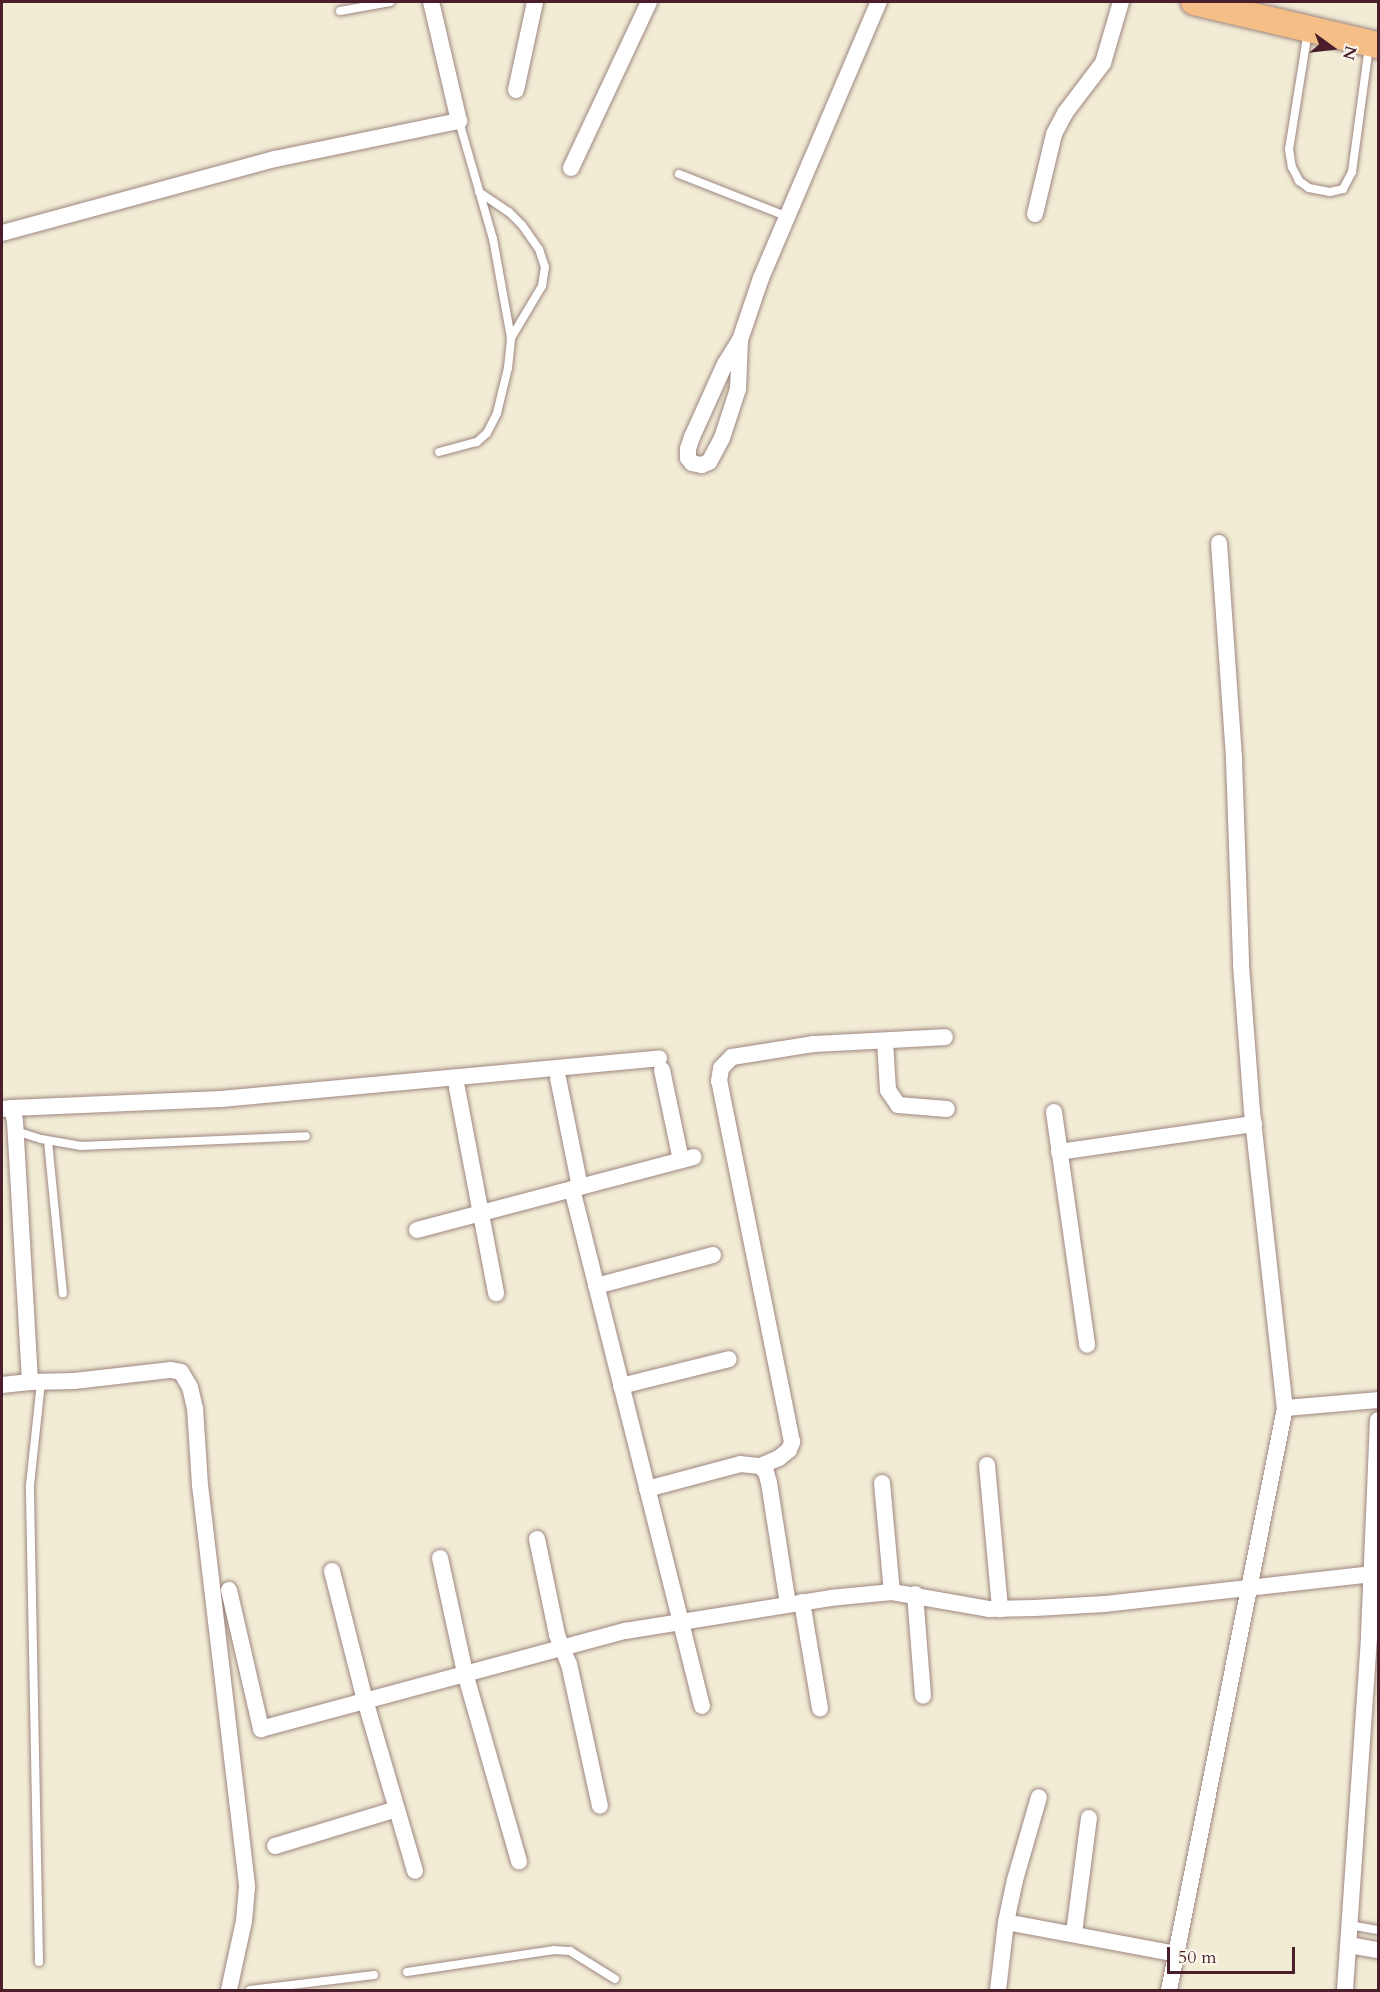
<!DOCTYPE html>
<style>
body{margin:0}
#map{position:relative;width:1380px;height:1992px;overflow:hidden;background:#f2ecd5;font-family:Cardo,serif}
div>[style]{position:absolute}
.roads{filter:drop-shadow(0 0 2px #9e8680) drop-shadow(0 0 2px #9e8680)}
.service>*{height:8px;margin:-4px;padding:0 4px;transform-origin:4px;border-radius:4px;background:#fff}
.minor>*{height:16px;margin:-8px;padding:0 8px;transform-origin:8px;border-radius:8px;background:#fff}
.primary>*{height:26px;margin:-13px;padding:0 13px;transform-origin:13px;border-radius:13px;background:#f6be87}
span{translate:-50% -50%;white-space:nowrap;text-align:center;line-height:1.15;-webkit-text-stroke:5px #fbf7ec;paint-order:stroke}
.frame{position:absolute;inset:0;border:3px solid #4a1f2b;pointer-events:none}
.north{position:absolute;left:1302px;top:18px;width:60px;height:60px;-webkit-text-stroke:4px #fbf7ec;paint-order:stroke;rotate:105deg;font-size:16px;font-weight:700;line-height:24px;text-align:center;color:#4a1f2b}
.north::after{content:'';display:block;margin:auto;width:21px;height:27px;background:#4a1f2b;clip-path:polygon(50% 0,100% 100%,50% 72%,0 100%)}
.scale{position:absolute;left:1167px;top:1947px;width:128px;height:27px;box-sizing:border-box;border:3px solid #4a1f2b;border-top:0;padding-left:8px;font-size:18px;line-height:21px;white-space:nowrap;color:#4a1f2b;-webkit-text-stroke:4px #fbf7ec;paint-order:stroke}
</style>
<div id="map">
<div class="roads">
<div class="service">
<i style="left:340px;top:11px;width:51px;rotate:-10.2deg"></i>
<i style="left:1308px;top:31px;width:120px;rotate:99.1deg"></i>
<i style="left:1289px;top:149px;width:18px;rotate:81deg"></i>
<i style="left:1292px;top:167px;width:16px;rotate:63deg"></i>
<i style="left:1299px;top:181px;width:12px;rotate:35deg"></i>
<i style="left:1309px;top:188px;width:21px;rotate:11deg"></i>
<i style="left:1330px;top:192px;width:13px;rotate:-13deg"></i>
<i style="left:1343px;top:189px;width:19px;rotate:-62deg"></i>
<i style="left:1352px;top:172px;width:127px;rotate:-82.3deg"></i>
<i style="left:679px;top:174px;width:117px;rotate:21.5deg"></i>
<i style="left:479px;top:192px;width:36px;rotate:34deg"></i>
<i style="left:509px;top:212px;width:18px;rotate:45deg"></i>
<i style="left:522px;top:225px;width:29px;rotate:55deg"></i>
<i style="left:539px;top:249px;width:19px;rotate:72deg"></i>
<i style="left:545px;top:267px;width:19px;rotate:99deg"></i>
<i style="left:542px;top:286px;width:61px;rotate:120.8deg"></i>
<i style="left:439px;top:452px;width:39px;rotate:-15deg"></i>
<i style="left:477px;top:442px;width:13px;rotate:-42deg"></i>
<i style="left:487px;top:433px;width:22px;rotate:-63deg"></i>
<i style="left:497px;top:413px;width:46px;rotate:-76.3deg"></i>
<i style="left:508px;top:368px;width:30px;rotate:-84deg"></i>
<i style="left:511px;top:338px;width:101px;rotate:-100.3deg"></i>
<i style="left:493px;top:239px;width:123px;rotate:-106.1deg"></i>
<i style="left:16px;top:1131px;width:26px;rotate:18deg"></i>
<i style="left:41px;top:1139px;width:41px;rotate:9.9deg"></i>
<i style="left:81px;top:1146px;width:225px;rotate:-2.5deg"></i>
<i style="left:48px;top:1141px;width:153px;rotate:84.4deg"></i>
<i style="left:1349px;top:1925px;width:29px;rotate:10deg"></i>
<i style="left:39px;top:1962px;width:477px;rotate:-91.1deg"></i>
<i style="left:30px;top:1485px;width:104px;rotate:-83.9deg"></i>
<i style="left:407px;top:1972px;width:149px;rotate:-8.5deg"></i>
<i style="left:554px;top:1950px;width:16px;rotate:4deg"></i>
<i style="left:570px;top:1951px;width:53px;rotate:31.9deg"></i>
<i style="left:250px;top:1990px;width:125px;rotate:-6.9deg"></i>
</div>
<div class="minor">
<i style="left:516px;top:90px;width:90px;rotate:-77.8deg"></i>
<i style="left:571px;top:168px;width:183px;rotate:-64.8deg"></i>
<i style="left:1035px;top:214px;width:82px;rotate:-76.6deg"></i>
<i style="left:1054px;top:134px;width:24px;rotate:-62deg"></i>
<i style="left:1065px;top:113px;width:63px;rotate:-52.8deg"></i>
<i style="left:1103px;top:63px;width:64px;rotate:-73.6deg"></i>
<i style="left:2px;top:233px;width:283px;rotate:-15.2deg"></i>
<i style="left:275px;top:159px;width:188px;rotate:-11.7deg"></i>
<i style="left:459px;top:121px;width:122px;rotate:-103.2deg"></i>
<i style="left:740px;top:340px;width:49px;rotate:92.3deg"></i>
<i style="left:738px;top:389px;width:52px;rotate:108.1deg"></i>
<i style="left:722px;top:438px;width:27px;rotate:118deg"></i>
<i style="left:709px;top:462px;width:8px;rotate:157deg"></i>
<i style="left:702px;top:465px;width:10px;rotate:-169deg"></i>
<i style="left:692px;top:463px;width:6px;rotate:-129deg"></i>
<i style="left:688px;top:458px;width:9px;rotate:-90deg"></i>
<i style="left:688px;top:449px;width:13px;rotate:-72deg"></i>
<i style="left:692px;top:437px;width:80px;rotate:-65.7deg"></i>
<i style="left:725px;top:364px;width:28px;rotate:-58deg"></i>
<i style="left:740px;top:340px;width:65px;rotate:-71.3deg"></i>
<i style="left:761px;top:278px;width:300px;rotate:-66.9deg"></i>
<i style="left:1219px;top:543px;width:218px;rotate:86deg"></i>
<i style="left:1234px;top:760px;width:205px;rotate:88deg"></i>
<i style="left:1241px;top:965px;width:146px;rotate:85.7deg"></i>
<i style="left:1252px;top:1111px;width:299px;rotate:83.7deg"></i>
<i style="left:1285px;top:1408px;width:93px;rotate:-4.9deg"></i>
<i style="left:885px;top:1041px;width:49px;rotate:86.5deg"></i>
<i style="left:888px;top:1090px;width:18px;rotate:56deg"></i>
<i style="left:898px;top:1105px;width:49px;rotate:4.7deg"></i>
<i style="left:662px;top:1070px;width:92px;rotate:78.1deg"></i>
<i style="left:558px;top:1078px;width:111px;rotate:78.6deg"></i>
<i style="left:457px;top:1088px;width:209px;rotate:79.2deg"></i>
<i style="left:12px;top:1108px;width:209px;rotate:-2.5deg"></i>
<i style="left:221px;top:1099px;width:440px;rotate:-5.3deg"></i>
<i style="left:2px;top:1109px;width:10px;rotate:-6deg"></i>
<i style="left:12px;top:1108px;width:13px;rotate:77deg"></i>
<i style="left:15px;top:1121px;width:261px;rotate:86.7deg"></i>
<i style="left:30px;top:1382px;width:44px;rotate:-1.3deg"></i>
<i style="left:74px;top:1381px;width:98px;rotate:-6.5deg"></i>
<i style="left:171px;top:1370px;width:10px;rotate:11deg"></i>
<i style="left:181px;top:1372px;width:17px;rotate:59deg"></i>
<i style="left:190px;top:1387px;width:22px;rotate:77deg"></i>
<i style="left:195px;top:1408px;width:77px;rotate:86.3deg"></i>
<i style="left:200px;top:1485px;width:405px;rotate:83.3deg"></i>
<i style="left:247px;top:1887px;width:34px;rotate:95deg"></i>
<i style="left:244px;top:1921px;width:71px;rotate:102.3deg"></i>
<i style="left:1054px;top:1112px;width:235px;rotate:81.9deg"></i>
<i style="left:1059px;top:1152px;width:197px;rotate:-8.2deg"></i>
<i style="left:572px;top:1189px;width:533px;rotate:75.89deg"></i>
<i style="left:417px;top:1230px;width:286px;rotate:-14.8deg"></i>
<i style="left:596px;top:1286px;width:121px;rotate:-14.8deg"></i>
<i style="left:2px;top:1385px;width:28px;rotate:-6deg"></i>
<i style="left:621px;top:1386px;width:111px;rotate:-14deg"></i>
<i style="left:987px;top:1465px;width:145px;rotate:84.8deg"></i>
<i style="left:760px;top:1466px;width:21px;rotate:-23deg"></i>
<i style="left:779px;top:1458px;width:13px;rotate:-39deg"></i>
<i style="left:789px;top:1450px;width:9px;rotate:-69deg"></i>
<i style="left:792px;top:1442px;width:368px;rotate:-101.4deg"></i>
<i style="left:719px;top:1081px;width:13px;rotate:-81deg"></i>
<i style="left:721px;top:1068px;width:16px;rotate:-45deg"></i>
<i style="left:732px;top:1057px;width:82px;rotate:-9.1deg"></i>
<i style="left:813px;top:1044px;width:132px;rotate:-3deg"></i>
<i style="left:882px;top:1483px;width:109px;rotate:84.8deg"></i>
<i style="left:647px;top:1489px;width:96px;rotate:-15deg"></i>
<i style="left:740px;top:1464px;width:20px;rotate:6deg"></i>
<i style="left:760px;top:1466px;width:8px;rotate:45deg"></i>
<i style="left:766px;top:1472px;width:11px;rotate:75deg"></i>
<i style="left:769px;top:1483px;width:122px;rotate:81.1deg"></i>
<i style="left:537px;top:1539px;width:98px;rotate:78.2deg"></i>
<i style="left:557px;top:1635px;width:31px;rotate:68deg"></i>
<i style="left:569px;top:1664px;width:145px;rotate:77.7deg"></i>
<i style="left:440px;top:1558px;width:118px;rotate:77.7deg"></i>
<i style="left:465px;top:1673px;width:196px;rotate:74deg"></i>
<i style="left:332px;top:1571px;width:133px;rotate:75.7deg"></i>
<i style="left:365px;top:1700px;width:178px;rotate:73.7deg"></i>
<i style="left:229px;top:1590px;width:143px;rotate:77deg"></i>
<i style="left:261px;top:1729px;width:377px;rotate:-15.1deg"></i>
<i style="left:625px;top:1631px;width:208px;rotate:-9.1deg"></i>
<i style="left:830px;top:1598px;width:62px;rotate:-5.5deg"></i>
<i style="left:892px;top:1592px;width:98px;rotate:9.9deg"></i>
<i style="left:989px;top:1609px;width:46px;rotate:-1.2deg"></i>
<i style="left:1035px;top:1608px;width:70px;rotate:-3.3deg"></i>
<i style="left:1105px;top:1604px;width:268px;rotate:-6.4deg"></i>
<i style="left:915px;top:1594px;width:102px;rotate:85.5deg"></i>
<i style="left:802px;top:1602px;width:108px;rotate:80.4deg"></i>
<i style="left:275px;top:1846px;width:127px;rotate:-16.9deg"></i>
<i style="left:1006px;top:1922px;width:174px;rotate:10.6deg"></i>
<i style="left:1074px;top:1933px;width:116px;rotate:-82.6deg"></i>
<i style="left:1349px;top:1945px;width:29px;rotate:10deg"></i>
<i style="left:998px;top:1990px;width:68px;rotate:-83.3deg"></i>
<i style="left:1006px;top:1922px;width:43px;rotate:-77.9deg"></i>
<i style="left:1015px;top:1880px;width:86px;rotate:-73.9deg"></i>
<i style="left:1169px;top:1990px;width:593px;rotate:-78.73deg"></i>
<i style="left:1345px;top:1990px;width:357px;rotate:-86.1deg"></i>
<i style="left:1369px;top:1634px;width:214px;rotate:-87.6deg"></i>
</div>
<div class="primary">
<i style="left:1194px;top:2px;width:189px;rotate:13.2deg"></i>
</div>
</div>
<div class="frame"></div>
<div class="north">N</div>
<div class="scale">50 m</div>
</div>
